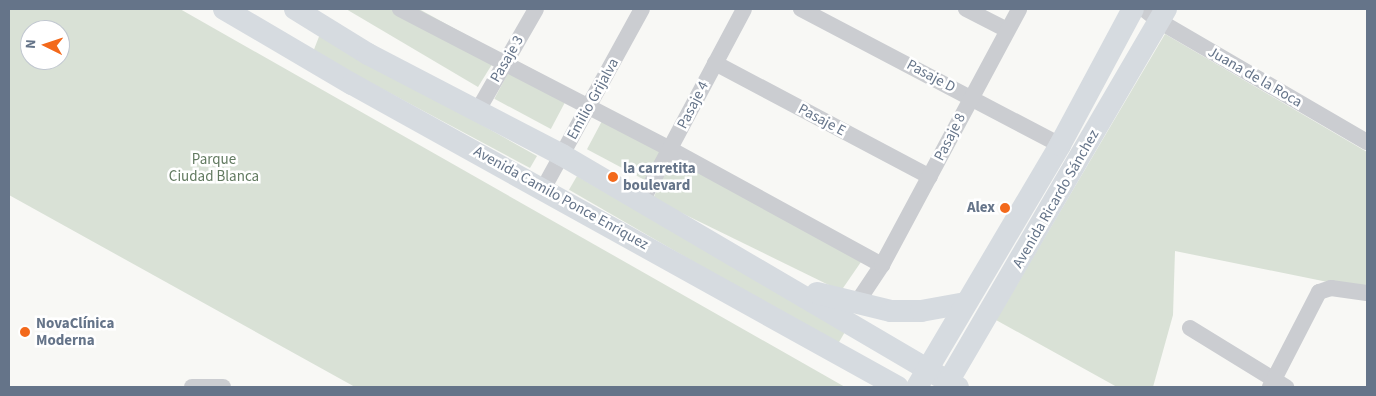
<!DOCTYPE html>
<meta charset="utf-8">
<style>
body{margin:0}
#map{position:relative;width:1376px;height:396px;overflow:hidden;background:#f8f8f5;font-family:"Source Sans 3",sans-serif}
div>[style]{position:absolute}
.green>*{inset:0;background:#d9e1d6;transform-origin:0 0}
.street>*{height:16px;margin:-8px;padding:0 8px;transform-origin:8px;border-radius:8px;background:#cbcdd1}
.secondary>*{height:22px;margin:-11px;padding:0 11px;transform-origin:11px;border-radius:11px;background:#d6dbe0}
.dots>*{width:14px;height:14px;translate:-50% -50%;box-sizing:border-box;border:2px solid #fff;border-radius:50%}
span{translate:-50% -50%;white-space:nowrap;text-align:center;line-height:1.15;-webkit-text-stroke:5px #fff;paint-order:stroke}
.street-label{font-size:15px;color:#657489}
.park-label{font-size:15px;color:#627a60}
.poi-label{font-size:15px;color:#657489;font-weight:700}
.left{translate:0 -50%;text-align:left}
.right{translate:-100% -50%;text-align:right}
.frame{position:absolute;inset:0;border:10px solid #657489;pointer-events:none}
.north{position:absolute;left:20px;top:20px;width:50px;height:50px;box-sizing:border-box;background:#fff;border:1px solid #c1c7d0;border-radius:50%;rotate:274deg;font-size:14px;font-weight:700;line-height:20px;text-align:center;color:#657489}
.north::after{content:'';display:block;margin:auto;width:18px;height:22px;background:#f3691b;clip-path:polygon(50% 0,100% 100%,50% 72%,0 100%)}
</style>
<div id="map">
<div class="green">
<i style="clip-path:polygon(evenodd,9px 9px,180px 9px,845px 387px,355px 387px,9px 195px,9px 9px,30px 30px,60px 30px,60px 60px,30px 60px,30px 30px)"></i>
<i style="clip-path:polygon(346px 9px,419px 9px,499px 53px,478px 87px)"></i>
<i style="clip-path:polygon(320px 34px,537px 156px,530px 168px,313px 52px)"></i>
<i style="clip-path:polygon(1165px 34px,1367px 152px,1367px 290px,1175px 251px,1173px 315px,1153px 387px,1117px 387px,996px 320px)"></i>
<i style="left:515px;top:60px;width:64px;height:44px;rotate:28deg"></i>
<i style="left:602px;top:121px;width:67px;height:32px;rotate:28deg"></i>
<i style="clip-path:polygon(671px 158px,863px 259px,841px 291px,653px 199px)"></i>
<i style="left:577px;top:176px;width:310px;height:16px;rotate:30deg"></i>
</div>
<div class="street">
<i style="left:400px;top:9px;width:304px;rotate:27.4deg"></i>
<i style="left:670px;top:149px;width:242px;rotate:28.7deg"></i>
<i style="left:801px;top:9px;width:293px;rotate:27.7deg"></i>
<i style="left:966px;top:9px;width:46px;rotate:27.1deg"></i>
<i style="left:1144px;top:9px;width:19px;rotate:39deg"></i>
<i style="left:1159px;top:21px;width:241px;rotate:30.2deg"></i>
<i style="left:715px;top:63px;width:243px;rotate:27.9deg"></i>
<i style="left:478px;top:110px;width:116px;rotate:-60.1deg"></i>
<i style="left:543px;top:189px;width:205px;rotate:-61.2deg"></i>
<i style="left:642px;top:201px;width:217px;rotate:-62deg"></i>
<i style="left:856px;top:304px;width:47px;rotate:-56.3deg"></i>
<i style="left:882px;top:265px;width:290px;rotate:-61.8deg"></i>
<i style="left:1190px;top:328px;width:113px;rotate:31.6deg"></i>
<i style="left:192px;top:387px;width:31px"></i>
<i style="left:1270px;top:387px;width:107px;rotate:-62.7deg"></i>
<i style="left:1319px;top:292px;width:13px;rotate:-18deg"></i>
<i style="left:1331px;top:288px;width:36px;rotate:8deg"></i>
</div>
<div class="secondary">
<i style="left:224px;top:9px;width:148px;rotate:30.4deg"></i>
<i style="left:352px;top:84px;width:624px;rotate:29.03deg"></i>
<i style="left:295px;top:9px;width:86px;rotate:31.7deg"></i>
<i style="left:368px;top:54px;width:219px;rotate:27.5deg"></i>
<i style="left:562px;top:155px;width:459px;rotate:30.4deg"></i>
<i style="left:817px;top:293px;width:76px;rotate:13.7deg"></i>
<i style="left:891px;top:311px;width:30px"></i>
<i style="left:921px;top:311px;width:45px;rotate:-10.3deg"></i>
<i style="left:917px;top:387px;width:281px;rotate:-59.4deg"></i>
<i style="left:1060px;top:145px;width:154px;rotate:-61.8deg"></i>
<i style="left:945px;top:387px;width:438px;rotate:-59.7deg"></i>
</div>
<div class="dots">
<i style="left:613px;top:177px;background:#f3691b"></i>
<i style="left:1005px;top:208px;background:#f3691b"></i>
<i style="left:25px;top:332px;background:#f3691b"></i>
</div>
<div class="street-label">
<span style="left:507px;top:59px;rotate:-60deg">Pasaje 3</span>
<span style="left:931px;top:76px;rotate:28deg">Pasaje D</span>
<span style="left:1255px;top:77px;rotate:30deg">Juana de la Roca</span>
<span style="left:593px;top:99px;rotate:-61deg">Emilio Grijalva</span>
<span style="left:693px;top:105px;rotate:-63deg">Pasaje 4</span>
<span style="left:822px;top:120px;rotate:28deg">Pasaje E</span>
<span style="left:950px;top:137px;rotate:-63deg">Pasaje 8</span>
<span style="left:561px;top:198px;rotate:29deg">Avenida Camilo Ponce Enriquez</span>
<span style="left:1056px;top:199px;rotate:-60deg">Avenida Ricardo Sánchez</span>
</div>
<div class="park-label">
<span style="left:214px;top:168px">Parque<br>Ciudad Blanca</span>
</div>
<div class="poi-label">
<span class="left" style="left:623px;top:177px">la carretita<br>boulevard</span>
<span class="right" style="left:995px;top:208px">Alex</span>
<span class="left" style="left:36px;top:332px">NovaClínica<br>Moderna</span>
</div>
<div class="frame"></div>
<div class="north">N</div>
</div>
